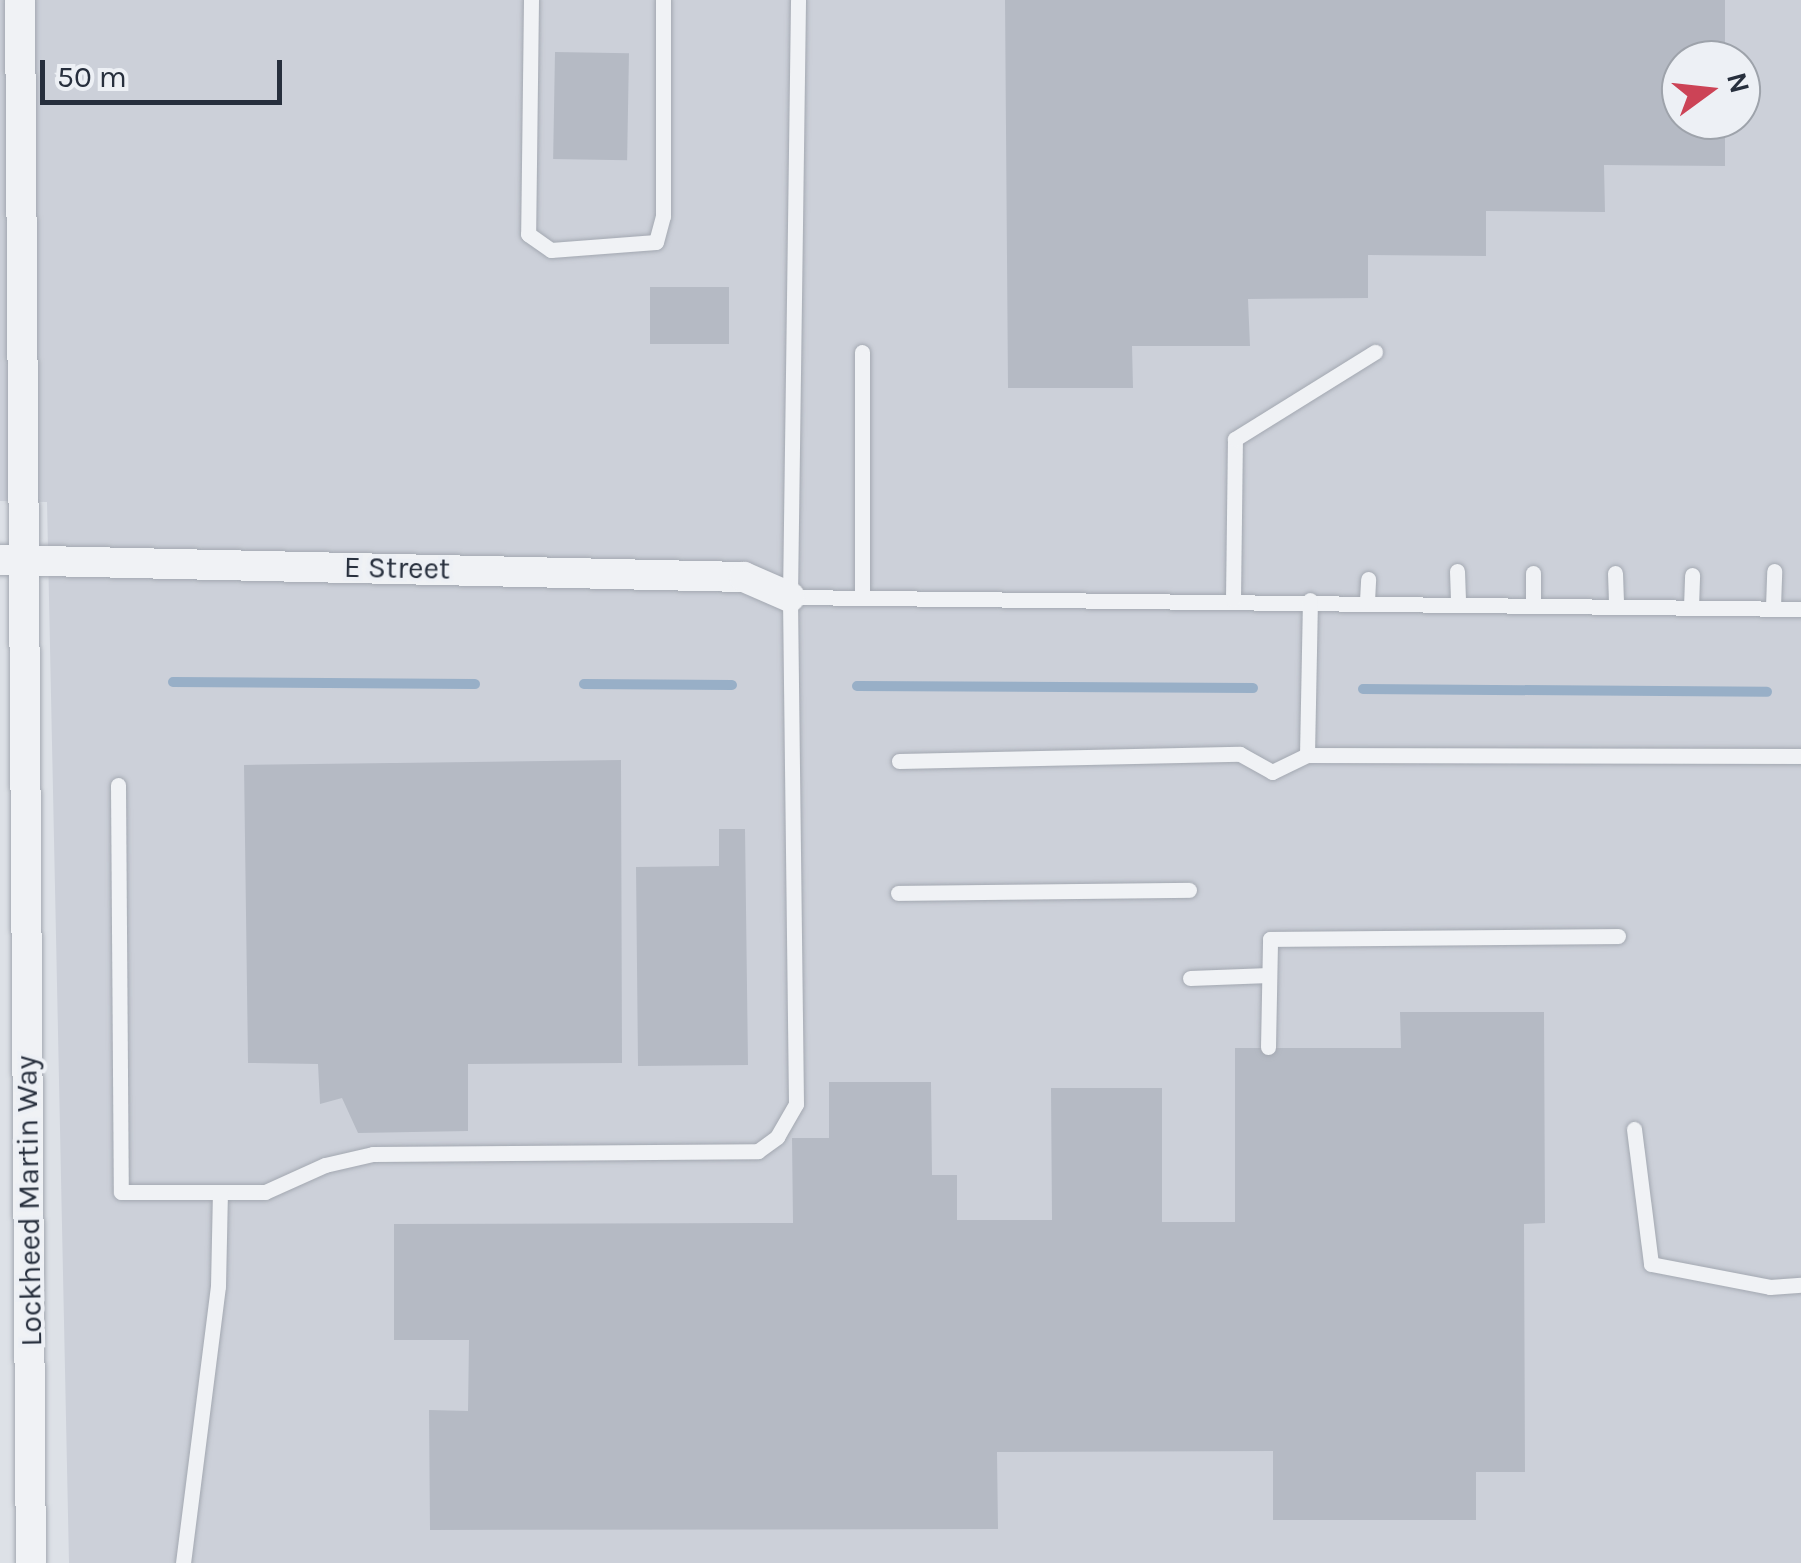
<!DOCTYPE html>
<style>
body{margin:0}
#map{position:relative;width:1801px;height:1563px;overflow:hidden;background:#dde1e7;font-family:Karla,sans-serif}
div>[style]{position:absolute}
.built>*{inset:0;background:#ccd0d9}
.stream>*{height:10px;margin:-5px;padding:0 5px;transform-origin:5px;border-radius:5px;background:#98afc7}
.building>*{inset:0;background:#b5bac4;transform-origin:0 0}
.roads{filter:drop-shadow(0 0 2px #a3a8b1) drop-shadow(0 0 2px #a3a8b1)}
.lane>*{height:15px;margin:-7.5px;padding:0 7.5px;transform-origin:7.5px;border-radius:7.5px;background:#f0f2f5}
.street>*{height:30px;margin:-15px;padding:0 15px;transform-origin:15px;border-radius:15px;background:#f0f2f5}
span{translate:-50% -50%;white-space:nowrap;text-align:center;line-height:1.15;-webkit-text-stroke:8px #edf0f5;paint-order:stroke}
.street-label{font-size:30px;color:#272f3d}
.north{position:absolute;left:1661px;top:40px;width:100px;height:100px;box-sizing:border-box;background:#edf0f5;border:2px solid #9ea3ab;border-radius:50%;rotate:75deg;font-size:28px;font-weight:700;line-height:40px;text-align:center;color:#272f3d}
.north::after{content:'';display:block;margin:auto;width:35px;height:45px;background:#cc4356;clip-path:polygon(50% 0,100% 100%,50% 72%,0 100%)}
.scale{position:absolute;left:40px;top:60px;width:242px;height:45px;box-sizing:border-box;border:5px solid #272f3d;border-top:0;padding-left:12px;font-size:30px;line-height:35px;white-space:nowrap;color:#272f3d;-webkit-text-stroke:8px #edf0f5;paint-order:stroke}
</style>
<div id="map">
<div class="built">
<i style="clip-path:polygon(evenodd,0 0,1801px 0,1801px 1563px,69px 1563px,47px 502px,0 501px,0 0,1681px 60px,1741px 60px,1741px 120px,1681px 120px,1681px 60px)"></i>
</div>
<div class="stream">
<i style="left:173px;top:682px;width:302px;rotate:0.4deg"></i>
<i style="left:584px;top:684px;width:148px;rotate:0.4deg"></i>
<i style="left:857px;top:686px;width:396px;rotate:0.3deg"></i>
<i style="left:1363px;top:689px;width:404px;rotate:0.4deg"></i>
</div>
<div class="building">
<i style="clip-path:polygon(1005px 0,1725px 0,1725px 60px,1681px 60px,1681px 120px,1725px 120px,1725px 166px,1604px 165px,1605px 212px,1486px 211px,1486px 256px,1368px 255px,1368px 298px,1248px 299px,1250px 346px,1132px 346px,1133px 388px,1008px 388px)"></i>
<i style="left:555px;top:52px;width:74px;height:107px;rotate:1deg"></i>
<i style="left:650px;top:287px;width:79px;height:57px"></i>
<i style="clip-path:polygon(621px 760px,622px 1063px,468px 1064px,468px 1131px,358px 1133px,342px 1098px,320px 1104px,318px 1064px,248px 1063px,244px 765px)"></i>
<i style="clip-path:polygon(719px 829px,745px 829px,748px 1065px,638px 1066px,636px 867px,719px 866px)"></i>
<i style="clip-path:polygon(1400px 1012px,1544px 1012px,1545px 1223px,1524px 1224px,1525px 1472px,1476px 1472px,1476px 1520px,1273px 1520px,1273px 1451px,997px 1452px,998px 1529px,430px 1530px,429px 1410px,468px 1411px,469px 1340px,394px 1340px,394px 1224px,793px 1223px,792px 1138px,829px 1138px,829px 1082px,931px 1082px,932px 1175px,957px 1175px,957px 1220px,1052px 1220px,1051px 1088px,1162px 1088px,1162px 1222px,1235px 1222px,1235px 1048px,1401px 1048px)"></i>
</div>
<div class="roads">
<div class="lane">
<i style="left:531px;top:0;width:234px;rotate:90.7deg"></i>
<i style="left:528px;top:234px;width:28px;rotate:35deg"></i>
<i style="left:551px;top:250px;width:105px;rotate:-4.4deg"></i>
<i style="left:656px;top:242px;width:27px;rotate:-75deg"></i>
<i style="left:663px;top:216px;width:216px;rotate:-90deg"></i>
<i style="left:1457px;top:571px;width:32px;rotate:88deg"></i>
<i style="left:1615px;top:573px;width:32px;rotate:88deg"></i>
<i style="left:790px;top:597px;width:1011px;rotate:0.68deg"></i>
<i style="left:862px;top:597px;width:245px;rotate:-90deg"></i>
<i style="left:1233px;top:599px;width:160px;rotate:-89.3deg"></i>
<i style="left:1235px;top:439px;width:165px;rotate:-31.9deg"></i>
<i style="left:1367px;top:601px;width:22px;rotate:-87deg"></i>
<i style="left:1533px;top:605px;width:32px;rotate:-90deg"></i>
<i style="left:1691px;top:607px;width:32px;rotate:-88deg"></i>
<i style="left:1773px;top:607px;width:36px;rotate:-88deg"></i>
<i style="left:1307px;top:755px;width:155px;rotate:-88.9deg"></i>
<i style="left:899px;top:761px;width:341px;rotate:-1.2deg"></i>
<i style="left:1240px;top:754px;width:37px;rotate:29deg"></i>
<i style="left:1272px;top:772px;width:39px;rotate:-26deg"></i>
<i style="left:1307px;top:755px;width:494px;rotate:0.1deg"></i>
<i style="left:118px;top:785px;width:407px;rotate:89.6deg"></i>
<i style="left:121px;top:1192px;width:144px"></i>
<i style="left:265px;top:1192px;width:66px;rotate:-24.2deg"></i>
<i style="left:325px;top:1165px;width:49px;rotate:-12.9deg"></i>
<i style="left:373px;top:1154px;width:385px;rotate:-0.4deg"></i>
<i style="left:758px;top:1151px;width:24px;rotate:-36deg"></i>
<i style="left:777px;top:1137px;width:38px;rotate:-60deg"></i>
<i style="left:796px;top:1104px;width:507px;rotate:-90.68deg"></i>
<i style="left:790px;top:597px;width:597px;rotate:-89.23deg"></i>
<i style="left:898px;top:893px;width:291px;rotate:-0.6deg"></i>
<i style="left:1190px;top:978px;width:79px;rotate:-2.2deg"></i>
<i style="left:1268px;top:1047px;width:108px;rotate:-88.9deg"></i>
<i style="left:1270px;top:939px;width:348px;rotate:-0.5deg"></i>
<i style="left:1634px;top:1129px;width:136px;rotate:82.8deg"></i>
<i style="left:1651px;top:1264px;width:121px;rotate:10.9deg"></i>
<i style="left:1770px;top:1287px;width:31px;rotate:-4deg"></i>
<i style="left:183px;top:1563px;width:279px;rotate:-82.8deg"></i>
<i style="left:218px;top:1286px;width:94px;rotate:-88.8deg"></i>
</div>
<div class="street">
<i style="left:20px;top:0;width:1563px;rotate:89.6deg"></i>
<i style="left:0;top:560px;width:744px;rotate:1.31deg"></i>
<i style="left:744px;top:577px;width:50px;rotate:23.5deg"></i>
</div>
</div>
<div class="street-label">
<span style="left:397px;top:568px;rotate:1deg">E Street</span>
<span style="left:29px;top:1201px;rotate:-91deg">Lockheed Martin Way</span>
</div>
<div class="north">N</div>
<div class="scale">50 m</div>
</div>
